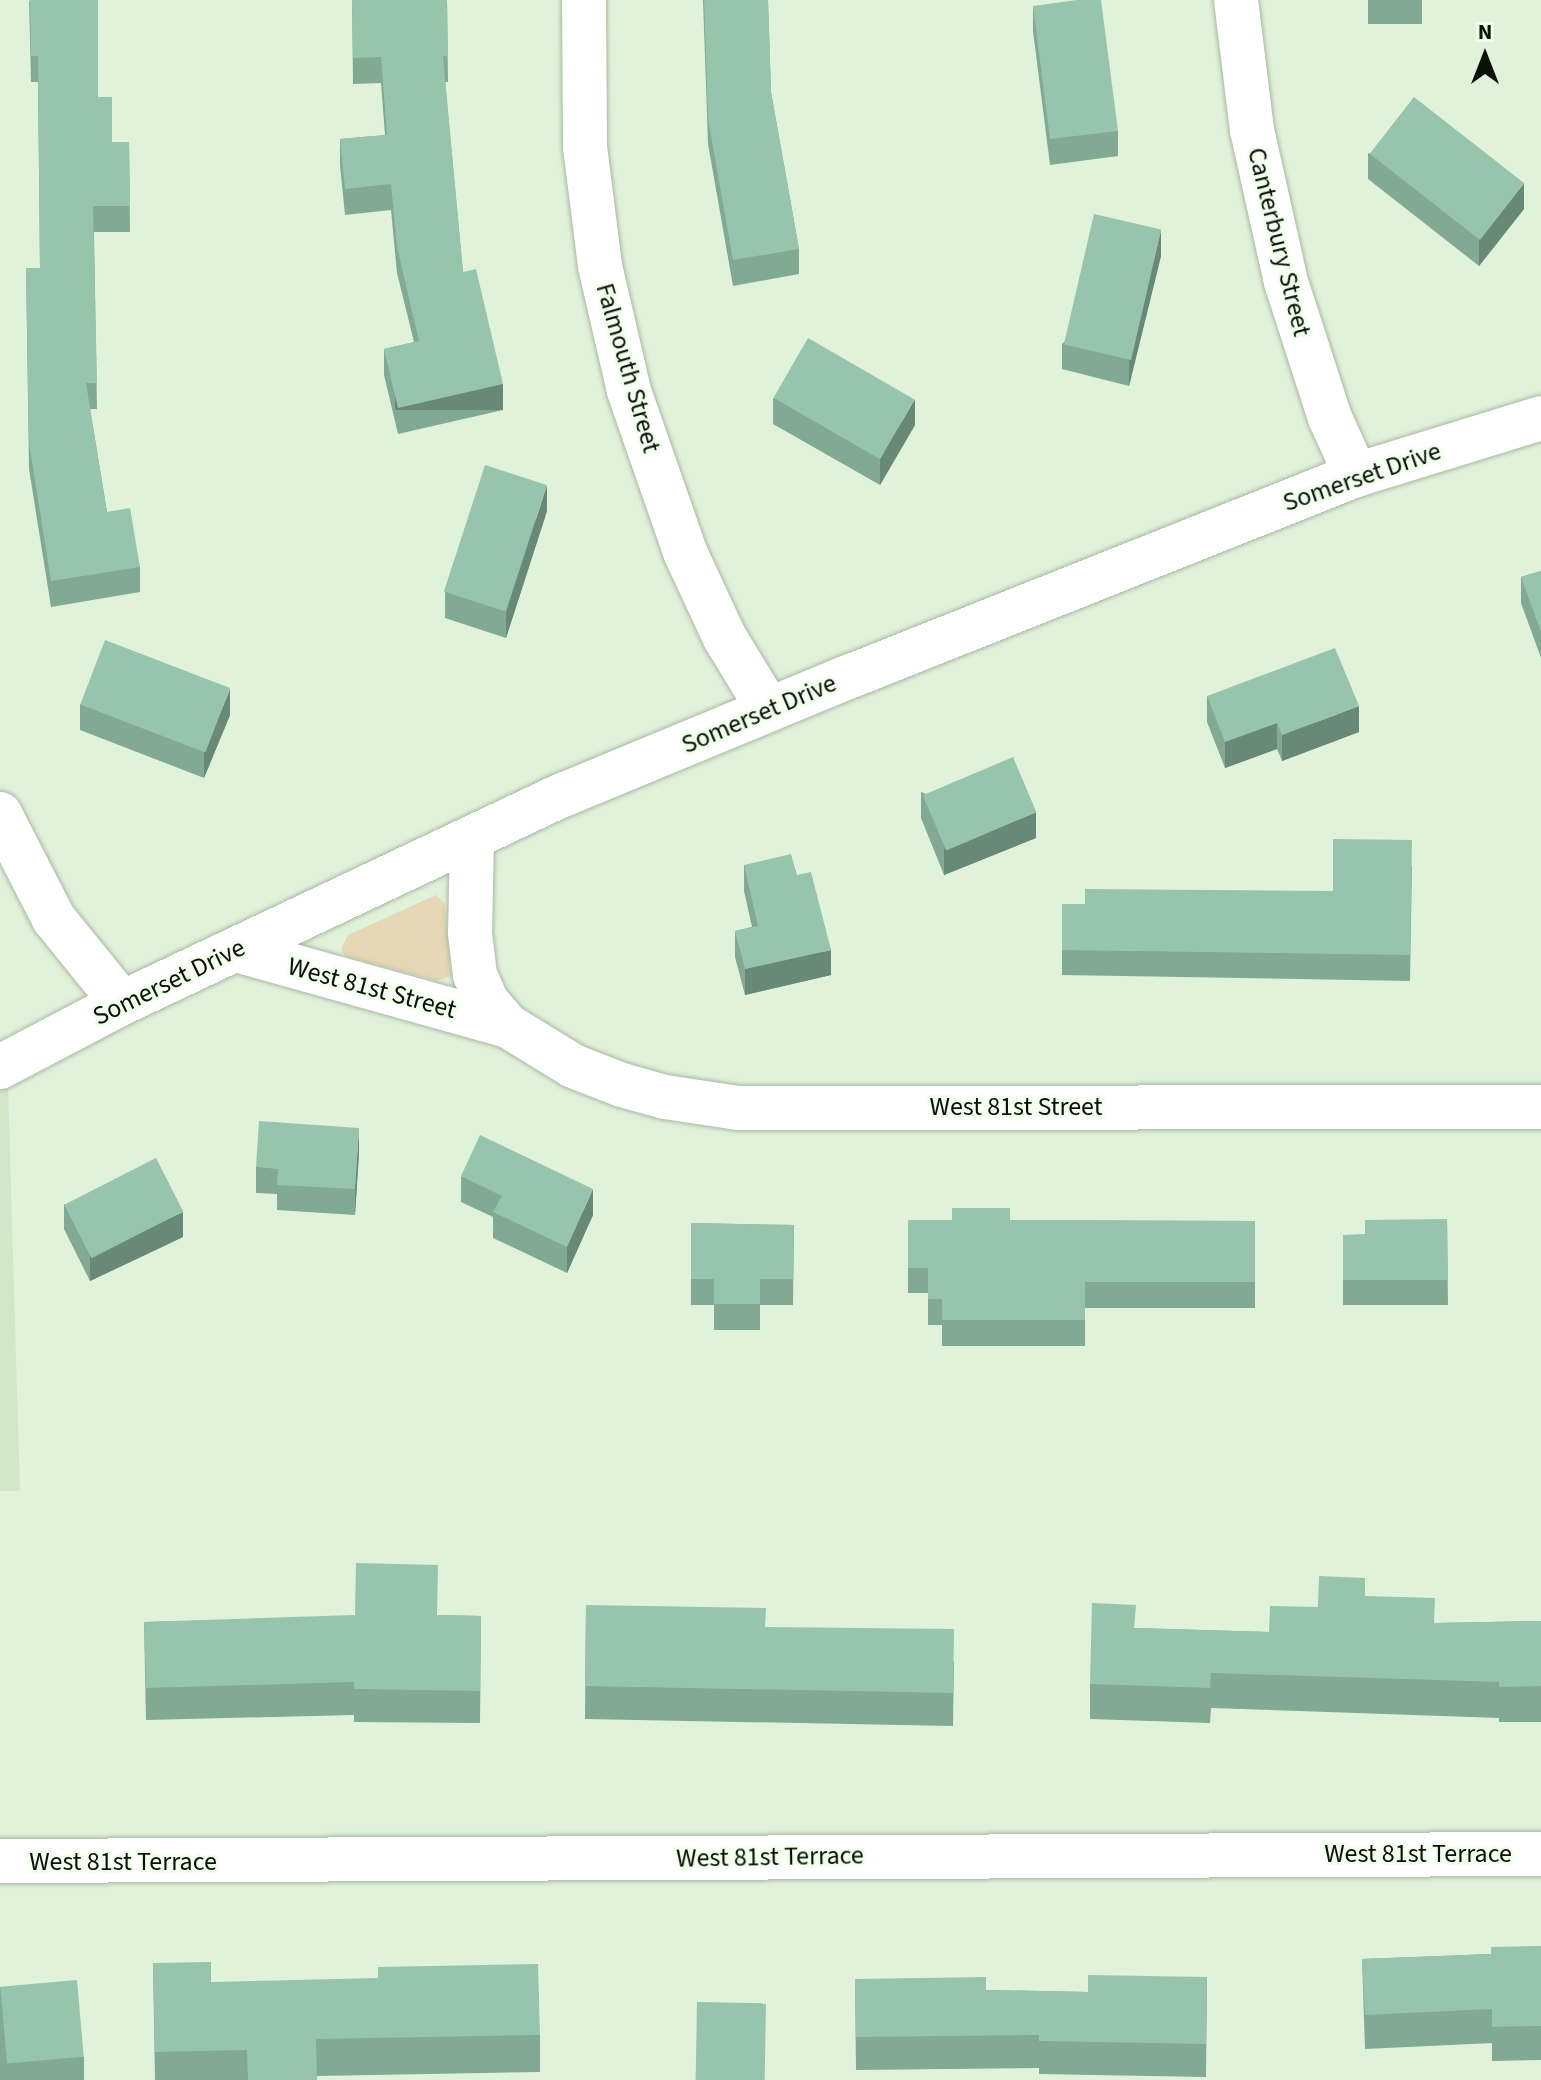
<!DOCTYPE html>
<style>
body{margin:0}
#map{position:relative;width:1541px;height:2080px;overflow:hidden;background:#e1f2db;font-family:"Source Sans 3",sans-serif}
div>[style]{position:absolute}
.built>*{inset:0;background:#d2e7ca}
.green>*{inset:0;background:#e6d7b6}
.roads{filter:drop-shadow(0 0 2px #a8b8a1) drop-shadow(0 0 2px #a8b8a1)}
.minor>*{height:44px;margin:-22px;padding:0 22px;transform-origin:22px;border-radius:22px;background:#fff}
.wall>*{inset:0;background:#81a994;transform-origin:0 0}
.shaded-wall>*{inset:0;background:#698978;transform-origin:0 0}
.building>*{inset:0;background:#96c4ac;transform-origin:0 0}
span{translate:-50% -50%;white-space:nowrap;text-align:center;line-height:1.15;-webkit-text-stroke:6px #f1ffec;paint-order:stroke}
.street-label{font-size:26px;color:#0a1008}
.north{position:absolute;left:1445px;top:16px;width:80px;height:80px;-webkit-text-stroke:6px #f1ffec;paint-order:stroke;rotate:0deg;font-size:22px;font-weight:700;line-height:32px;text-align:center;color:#0a1008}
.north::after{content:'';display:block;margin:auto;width:28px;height:36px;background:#0a1008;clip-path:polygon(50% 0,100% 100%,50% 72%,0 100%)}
</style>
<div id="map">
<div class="built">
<i style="clip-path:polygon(8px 1086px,20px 1491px,0 1491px,0 1091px)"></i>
</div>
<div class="green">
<i style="clip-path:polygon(436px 895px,445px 904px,451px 976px,437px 981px,345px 956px,341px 949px,348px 935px)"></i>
</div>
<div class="roads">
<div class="minor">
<i style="left:584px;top:0;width:147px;rotate:89.6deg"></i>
<i style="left:585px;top:147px;width:120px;rotate:82.8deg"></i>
<i style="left:600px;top:266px;width:128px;rotate:76.9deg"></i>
<i style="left:629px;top:391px;width:170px;rotate:70.8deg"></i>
<i style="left:685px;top:552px;width:95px;rotate:65.1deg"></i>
<i style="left:725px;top:638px;width:84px;rotate:58.6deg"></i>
<i style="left:1236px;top:0;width:131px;rotate:83deg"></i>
<i style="left:1252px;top:130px;width:156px;rotate:77.4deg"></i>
<i style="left:1286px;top:282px;width:143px;rotate:72.1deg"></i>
<i style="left:1330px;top:418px;width:63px;rotate:65.5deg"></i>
<i style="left:0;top:814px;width:118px;rotate:62.8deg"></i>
<i style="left:54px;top:919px;width:108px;rotate:51deg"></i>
<i style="left:472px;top:840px;width:93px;rotate:91.2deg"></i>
<i style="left:470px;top:933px;width:42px;rotate:83.2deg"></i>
<i style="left:475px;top:975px;width:30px;rotate:66deg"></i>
<i style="left:487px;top:1002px;width:32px;rotate:49deg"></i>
<i style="left:236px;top:950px;width:282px;rotate:15.6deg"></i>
<i style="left:508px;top:1026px;width:76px;rotate:31.6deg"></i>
<i style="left:573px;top:1066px;width:53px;rotate:21.2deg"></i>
<i style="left:622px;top:1085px;width:45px;rotate:15.6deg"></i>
<i style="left:665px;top:1097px;width:74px;rotate:8.6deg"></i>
<i style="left:738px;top:1108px;width:803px;rotate:-0.07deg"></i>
<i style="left:0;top:1067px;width:138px;rotate:-27.7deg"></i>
<i style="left:122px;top:1003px;width:488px;rotate:-25.3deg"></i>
<i style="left:563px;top:795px;width:312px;rotate:-22.5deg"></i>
<i style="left:851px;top:676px;width:544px;rotate:-21.7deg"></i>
<i style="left:1356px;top:475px;width:194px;rotate:-17.1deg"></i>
<i style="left:0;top:1861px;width:1541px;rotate:-0.26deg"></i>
</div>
</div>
<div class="wall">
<i style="clip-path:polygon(29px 0,98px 97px,112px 142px,129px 142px,130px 232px,94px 232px,97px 409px,90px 409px,107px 512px,140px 567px,140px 592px,51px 607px,29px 469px,26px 268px,40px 268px,38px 82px,31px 82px)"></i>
<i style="clip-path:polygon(352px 0,447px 0,448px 82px,445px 82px,463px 272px,503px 410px,398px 434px,384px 375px,384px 349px,414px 342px,397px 273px,391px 210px,345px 215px,340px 165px,340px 139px,385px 135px,381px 83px,353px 84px)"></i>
<i style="clip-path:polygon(703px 0,768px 0,771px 92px,799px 249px,799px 274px,733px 286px,708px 144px)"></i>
<i style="left:1368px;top:0;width:54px;height:24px"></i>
<i style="clip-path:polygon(1033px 6px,1118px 131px,1118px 156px,1050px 165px,1033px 31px)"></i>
<i style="clip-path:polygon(1368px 153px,1524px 209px,1479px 266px,1368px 179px)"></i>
<i style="clip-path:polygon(1161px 256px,1129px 386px,1062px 369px,1062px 344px)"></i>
<i style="clip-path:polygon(773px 398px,915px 425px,880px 485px,773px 424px)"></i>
<i style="clip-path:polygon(547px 511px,506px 638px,445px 618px,445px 592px)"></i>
<i style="clip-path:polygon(1541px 571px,1541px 658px,1521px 603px,1521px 577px)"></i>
<i style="clip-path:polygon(1207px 696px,1359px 732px,1282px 761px,1277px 749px,1225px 768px,1207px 722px)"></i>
<i style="clip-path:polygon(80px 704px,230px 715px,204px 778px,80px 730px)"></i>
<i style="clip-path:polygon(921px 792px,1036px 838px,944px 875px,921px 818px)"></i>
<i style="clip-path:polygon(744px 865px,797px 875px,831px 975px,745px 995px,735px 957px,735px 931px,752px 927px,744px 891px)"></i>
<i style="clip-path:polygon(1412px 866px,1410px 981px,1062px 975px,1062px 904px,1085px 904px,1333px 891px)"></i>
<i style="clip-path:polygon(359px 1153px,355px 1215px,277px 1210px,277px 1194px,256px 1193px,256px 1167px)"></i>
<i style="clip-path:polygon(461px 1176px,593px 1215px,567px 1273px,493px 1238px,493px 1217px,461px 1202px)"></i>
<i style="clip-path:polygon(64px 1204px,183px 1237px,90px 1281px,64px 1229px)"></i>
<i style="clip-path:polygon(1447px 1219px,1448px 1305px,1343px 1305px,1343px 1235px,1365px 1235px)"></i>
<i style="clip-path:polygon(908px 1220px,1255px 1221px,1255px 1308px,1085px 1308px,1085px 1346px,942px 1346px,942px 1325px,928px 1325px,928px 1293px,908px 1293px)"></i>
<i style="clip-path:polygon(691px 1223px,794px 1225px,793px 1305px,760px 1305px,760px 1330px,714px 1330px,714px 1305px,691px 1305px)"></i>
<i style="clip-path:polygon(1365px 1596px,1435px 1623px,1541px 1621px,1541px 1722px,1499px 1722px,1499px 1718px,1211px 1708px,1210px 1723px,1090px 1719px,1090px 1684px,1136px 1628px,1269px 1632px)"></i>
<i style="clip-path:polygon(586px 1605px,954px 1662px,953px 1726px,585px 1719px)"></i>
<i style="clip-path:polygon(437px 1615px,481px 1616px,480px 1723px,354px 1722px,354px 1715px,146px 1720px,144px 1622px)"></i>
<i style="clip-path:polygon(1541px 1946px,1541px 2060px,1492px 2061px,1492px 2043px,1365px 2049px,1362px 1959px,1491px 1954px)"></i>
<i style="clip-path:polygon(153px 1963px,211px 1982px,540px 2035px,540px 2072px,317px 2076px,317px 2080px,155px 2080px)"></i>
<i style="clip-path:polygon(1207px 1977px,1206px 2077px,1039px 2074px,1039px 2068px,856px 2070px,855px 1979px,986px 1990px,1088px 1992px)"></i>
<i style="clip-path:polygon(0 1987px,84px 2057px,84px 2080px,0 2080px)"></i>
</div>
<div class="shaded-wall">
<i style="clip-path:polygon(1524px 183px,1524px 209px,1479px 266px,1479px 240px)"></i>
<i style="clip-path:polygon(1161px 230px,1161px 256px,1129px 386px,1129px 360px)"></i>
<i style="left:503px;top:384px;width:26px;height:108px;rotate:90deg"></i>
<i style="clip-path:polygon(915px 399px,915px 425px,880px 485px,880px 459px)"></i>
<i style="clip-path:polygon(547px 485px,547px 511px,506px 638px,506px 612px)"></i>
<i style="clip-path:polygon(230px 689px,230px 715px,204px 778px,204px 753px)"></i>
<i style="clip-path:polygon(1359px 706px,1359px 732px,1282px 761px,1282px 735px)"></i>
<i style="clip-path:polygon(1277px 723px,1277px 749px,1225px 768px,1225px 742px)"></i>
<i style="clip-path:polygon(1036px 812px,1036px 838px,944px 875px,944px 849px)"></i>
<i style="clip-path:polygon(831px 950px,831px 975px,745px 995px,745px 969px)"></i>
<i style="clip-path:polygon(359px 1128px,359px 1153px,355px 1215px,355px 1189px)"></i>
<i style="clip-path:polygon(593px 1189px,593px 1215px,567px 1273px,567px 1247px)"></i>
<i style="clip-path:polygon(183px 1212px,183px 1237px,90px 1281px,90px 1255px)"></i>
</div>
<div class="building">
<i style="clip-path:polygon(30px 0,98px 0,98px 97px,112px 97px,112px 142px,129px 142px,130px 206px,93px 206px,97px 383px,86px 383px,107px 512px,130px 508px,140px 567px,51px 581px,29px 443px,26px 268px,40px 268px,38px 56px,31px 56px)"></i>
<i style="clip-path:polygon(352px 0,447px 0,448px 56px,443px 56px,463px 272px,476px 269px,503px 384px,398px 408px,384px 349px,419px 341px,397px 247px,391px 184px,345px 189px,340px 139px,387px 135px,381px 57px,353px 58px)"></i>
<i style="clip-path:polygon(704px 0,768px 0,771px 92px,799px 249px,733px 260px,708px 119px)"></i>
<i style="clip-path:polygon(1077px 0,1101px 0,1118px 131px,1050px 139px,1033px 6px)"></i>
<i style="left:1414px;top:97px;width:140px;height:72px;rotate:38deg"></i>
<i style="left:1094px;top:214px;width:69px;height:134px;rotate:13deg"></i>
<i style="left:808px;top:338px;width:123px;height:69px;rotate:30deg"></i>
<i style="left:485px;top:465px;width:65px;height:133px;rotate:18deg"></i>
<i style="clip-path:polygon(1541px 571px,1541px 632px,1521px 577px)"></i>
<i style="left:105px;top:640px;width:134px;height:69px;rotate:21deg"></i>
<i style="clip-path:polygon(1335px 648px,1359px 706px,1282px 735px,1277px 723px,1225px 742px,1207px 696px)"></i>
<i style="left:1013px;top:757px;width:60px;height:98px;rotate:67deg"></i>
<i style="clip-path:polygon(1333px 839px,1412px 840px,1410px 955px,1062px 950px,1062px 904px,1085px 904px,1085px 889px,1333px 891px)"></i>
<i style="clip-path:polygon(791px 854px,797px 875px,811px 872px,831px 950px,745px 969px,735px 931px,758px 926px,744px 865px)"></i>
<i style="clip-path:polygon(259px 1121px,359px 1128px,355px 1189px,277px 1185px,278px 1169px,256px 1167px)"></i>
<i style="clip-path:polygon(480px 1135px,593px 1189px,567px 1247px,493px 1212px,502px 1196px,461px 1176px)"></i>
<i style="left:156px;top:1158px;width:60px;height:103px;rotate:63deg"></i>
<i style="clip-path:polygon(952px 1208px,1010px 1208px,1010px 1220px,1255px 1221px,1255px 1282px,1085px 1282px,1085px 1320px,942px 1320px,942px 1299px,928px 1299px,928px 1268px,908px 1268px,908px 1220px,952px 1220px)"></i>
<i style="clip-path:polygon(1447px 1219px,1448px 1280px,1343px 1280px,1343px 1235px,1365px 1234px,1365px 1220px)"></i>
<i style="clip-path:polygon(691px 1223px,794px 1225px,793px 1279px,760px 1279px,760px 1304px,714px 1304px,714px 1279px,691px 1279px)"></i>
<i style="clip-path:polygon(356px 1563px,438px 1565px,437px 1615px,481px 1616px,480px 1691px,354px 1689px,354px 1682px,146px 1688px,144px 1622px,355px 1615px)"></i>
<i style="clip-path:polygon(1319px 1576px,1365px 1578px,1365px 1596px,1435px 1598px,1434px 1623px,1541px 1621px,1541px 1686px,1499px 1687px,1499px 1682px,1211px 1673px,1210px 1688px,1090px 1684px,1092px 1603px,1136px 1605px,1134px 1628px,1269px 1632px,1270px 1606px,1318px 1607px)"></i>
<i style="clip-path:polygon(586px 1605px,766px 1608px,765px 1627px,954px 1629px,953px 1693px,585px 1686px)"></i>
<i style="clip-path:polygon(1541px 1946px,1541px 2026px,1492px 2027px,1492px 2009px,1365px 2015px,1362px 1959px,1491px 1954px,1491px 1947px)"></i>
<i style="clip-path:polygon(211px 1962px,211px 1982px,378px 1978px,378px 1967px,538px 1964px,540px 2035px,316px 2039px,317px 2080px,248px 2080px,247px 2050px,155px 2052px,153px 1963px)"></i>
<i style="clip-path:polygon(1088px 1975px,1207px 1977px,1206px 2044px,1039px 2041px,1039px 2035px,856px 2037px,855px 1979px,986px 1977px,986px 1990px,1088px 1992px)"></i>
<i style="left:77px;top:1980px;width:77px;height:77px;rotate:85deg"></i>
<i style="left:697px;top:2002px;width:69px;height:78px;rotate:1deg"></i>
</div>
<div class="street-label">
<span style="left:1279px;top:242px;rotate:76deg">Canterbury Street</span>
<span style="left:628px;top:368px;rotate:74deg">Falmouth Street</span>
<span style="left:1362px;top:477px;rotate:-19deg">Somerset Drive</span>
<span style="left:759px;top:714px;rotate:-23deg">Somerset Drive</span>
<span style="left:169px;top:982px;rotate:-26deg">Somerset Drive</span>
<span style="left:372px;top:988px;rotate:15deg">West 81st Street</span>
<span style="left:1016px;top:1107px">West 81st Street</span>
<span style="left:1418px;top:1854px">West 81st Terrace</span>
<span style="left:770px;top:1857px;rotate:-1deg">West 81st Terrace</span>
<span style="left:123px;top:1862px">West 81st Terrace</span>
</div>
<div class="north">N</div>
</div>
